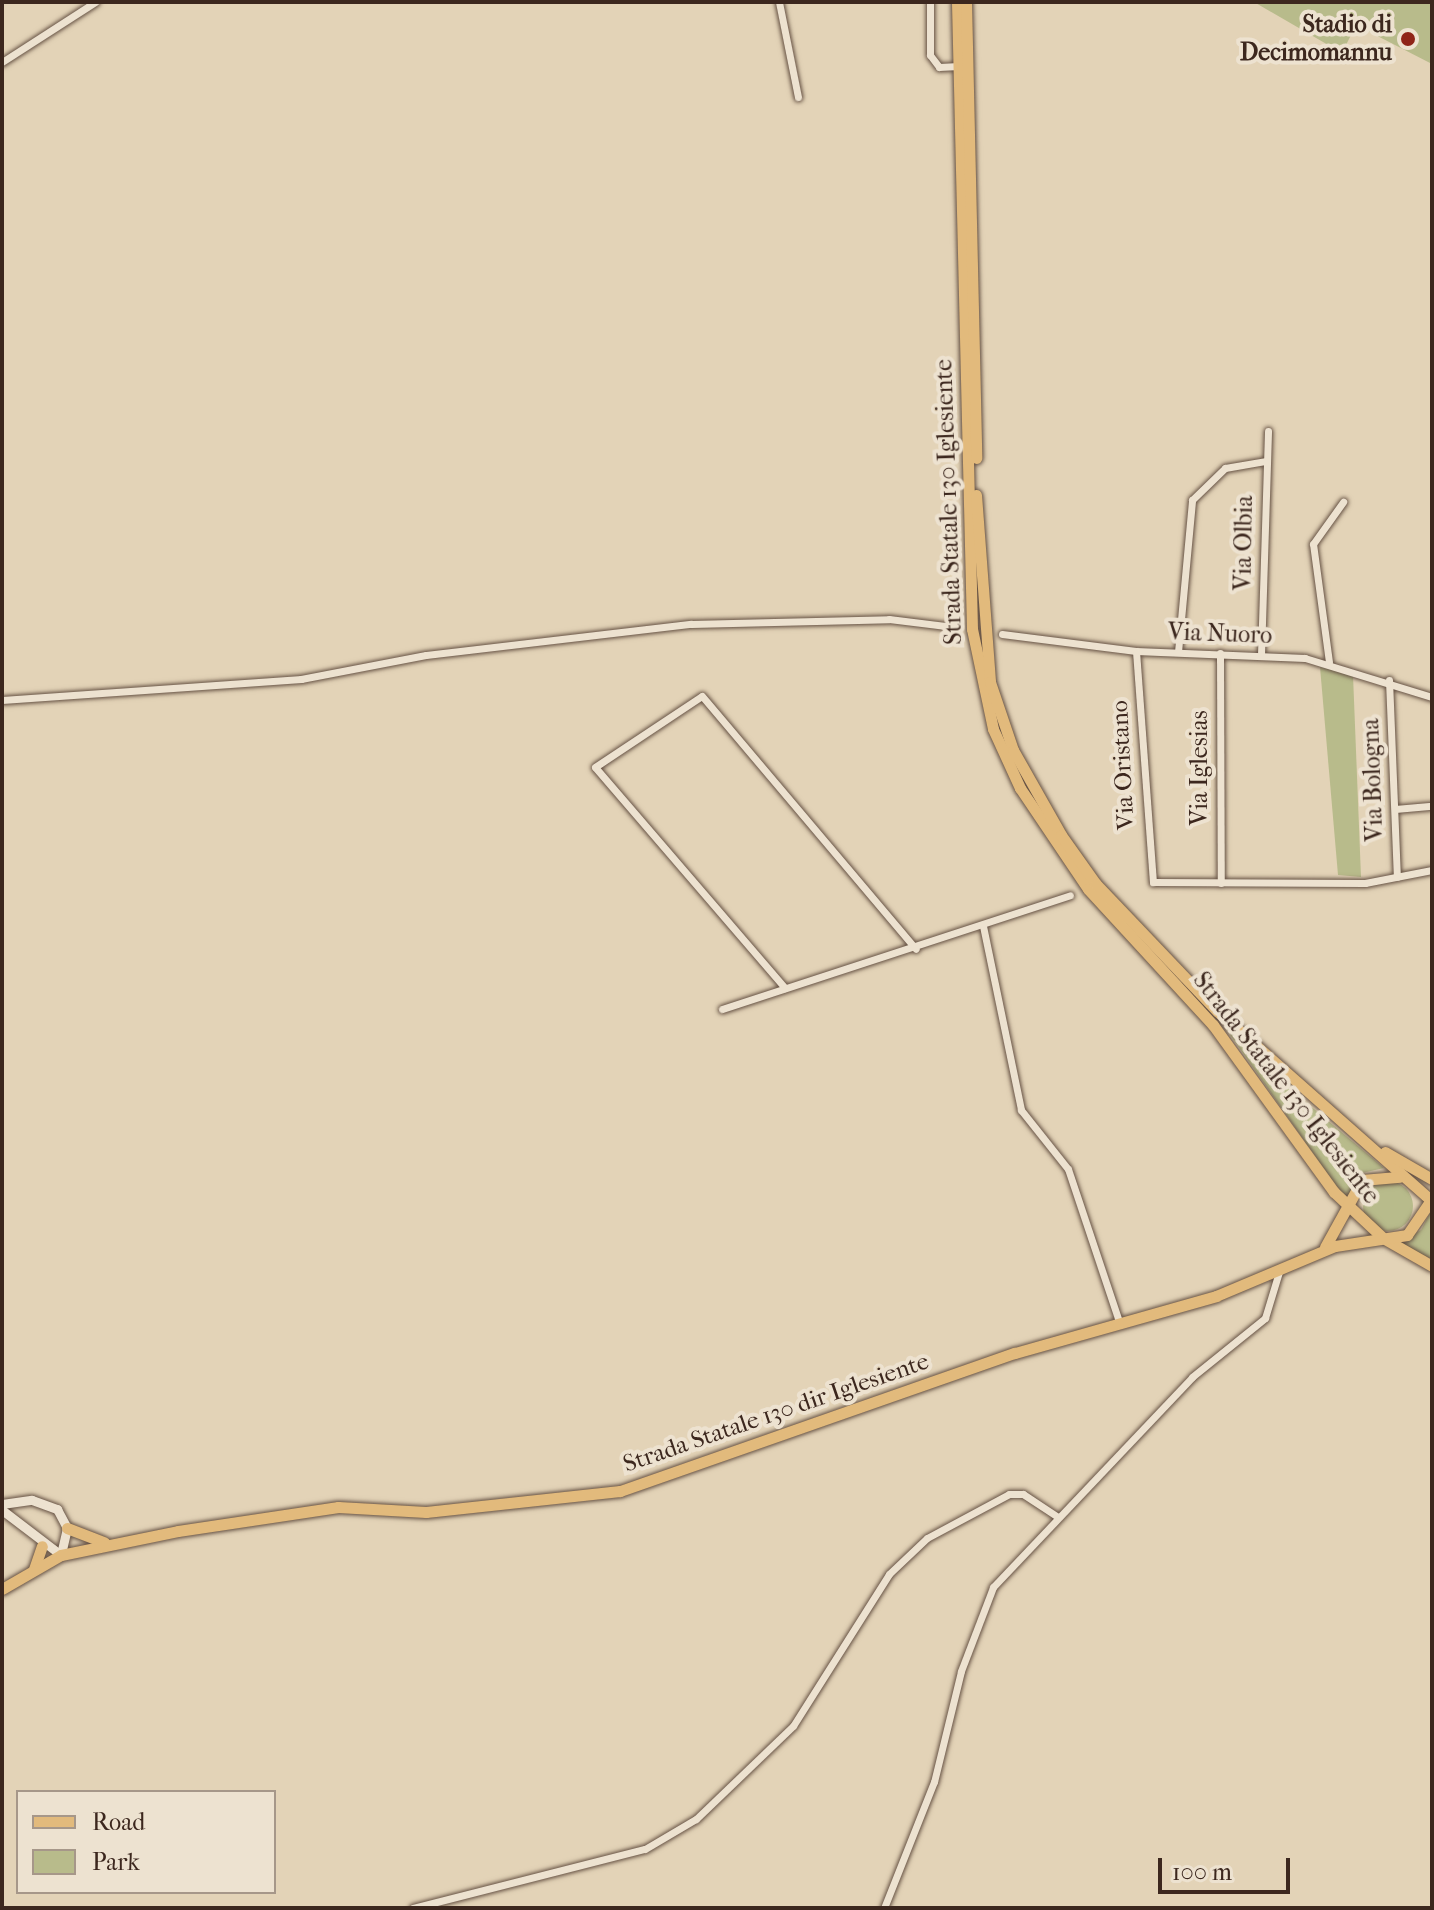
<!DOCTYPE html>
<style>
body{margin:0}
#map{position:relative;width:1434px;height:1910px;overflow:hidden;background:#e3d3b7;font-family:"IM FELL French Canon",serif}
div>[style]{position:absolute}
.green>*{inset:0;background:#b8bb8b}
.round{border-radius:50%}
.roads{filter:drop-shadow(0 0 2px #665244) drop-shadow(0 0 2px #665244)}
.minor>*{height:7px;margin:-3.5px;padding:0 3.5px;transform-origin:3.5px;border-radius:3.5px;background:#ede2d0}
.tertiary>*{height:9px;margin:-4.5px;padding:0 4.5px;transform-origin:4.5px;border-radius:4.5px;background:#ede2d0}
.primary>*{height:11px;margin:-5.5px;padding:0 5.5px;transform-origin:5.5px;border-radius:5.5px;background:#e2ba7c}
.dots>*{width:22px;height:22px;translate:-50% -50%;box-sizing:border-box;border:4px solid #ede2d0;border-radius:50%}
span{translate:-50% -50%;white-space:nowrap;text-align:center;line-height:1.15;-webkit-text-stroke:8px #ede2d0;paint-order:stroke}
.poi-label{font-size:24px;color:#3c271e;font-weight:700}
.right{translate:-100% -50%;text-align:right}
.street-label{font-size:24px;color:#3c271e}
.frame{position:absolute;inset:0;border:4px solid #3c271e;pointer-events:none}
.legend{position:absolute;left:16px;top:1790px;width:260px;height:104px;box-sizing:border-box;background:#ede2d0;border:2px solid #a69789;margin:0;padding:10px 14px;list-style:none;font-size:24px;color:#3c271e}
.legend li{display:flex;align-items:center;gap:16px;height:40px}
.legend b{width:40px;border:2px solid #a69789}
.scale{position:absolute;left:1158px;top:1858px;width:132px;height:36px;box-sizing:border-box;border:4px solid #3c271e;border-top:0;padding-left:10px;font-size:24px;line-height:28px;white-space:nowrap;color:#3c271e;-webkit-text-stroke:6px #ede2d0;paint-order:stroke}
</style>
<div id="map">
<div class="green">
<i style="clip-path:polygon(1254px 2px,1432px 2px,1432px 64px,1356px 25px,1342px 53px)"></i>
<i style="clip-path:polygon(1320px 667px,1353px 675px,1361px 877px,1338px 875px)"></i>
<i style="clip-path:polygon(1221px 1022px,1301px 1098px,1384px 1168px,1362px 1173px,1346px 1200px)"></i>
<i class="round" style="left:1363px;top:1181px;width:50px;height:50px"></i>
<i style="clip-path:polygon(1432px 1209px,1432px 1261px,1398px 1243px,1421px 1230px)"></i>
</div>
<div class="roads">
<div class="minor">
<i style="left:779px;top:2px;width:97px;rotate:78.7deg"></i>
<i style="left:930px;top:2px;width:53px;rotate:90deg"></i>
<i style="left:930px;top:55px;width:15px;rotate:53deg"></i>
<i style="left:939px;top:67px;width:20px;rotate:-3deg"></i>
<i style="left:2px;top:62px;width:111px;rotate:-32.8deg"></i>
<i style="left:1002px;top:634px;width:135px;rotate:7.2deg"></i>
<i style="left:1136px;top:651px;width:169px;rotate:2.4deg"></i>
<i style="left:1305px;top:658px;width:133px;rotate:17.1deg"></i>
<i style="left:1136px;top:651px;width:232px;rotate:85.8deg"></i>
<i style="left:1153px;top:882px;width:212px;rotate:0.3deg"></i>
<i style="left:1365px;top:883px;width:68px;rotate:-11deg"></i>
<i style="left:1178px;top:652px;width:153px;rotate:-84.7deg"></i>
<i style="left:1192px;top:500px;width:46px;rotate:-44.1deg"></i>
<i style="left:1225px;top:468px;width:42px;rotate:-9.7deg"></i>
<i style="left:1220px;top:653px;width:230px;rotate:89.8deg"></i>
<i style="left:1261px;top:655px;width:224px;rotate:-88.2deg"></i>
<i style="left:1329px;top:662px;width:119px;rotate:-97.7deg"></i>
<i style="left:1313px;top:544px;width:52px;rotate:-54.5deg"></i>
<i style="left:1389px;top:680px;width:197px;rotate:87.7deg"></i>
<i style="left:2px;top:700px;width:300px;rotate:-4deg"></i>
<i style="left:301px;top:679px;width:127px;rotate:-10.9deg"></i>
<i style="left:426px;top:655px;width:267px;rotate:-6.7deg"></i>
<i style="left:691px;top:624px;width:198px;rotate:-1.4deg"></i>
<i style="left:889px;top:619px;width:65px;rotate:7deg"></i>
<i style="left:1395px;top:809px;width:37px;rotate:-5deg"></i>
<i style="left:983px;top:926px;width:188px;rotate:78.3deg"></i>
<i style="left:1021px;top:1110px;width:75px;rotate:51.5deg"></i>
<i style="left:1068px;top:1169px;width:163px;rotate:71.5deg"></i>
<i style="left:785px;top:988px;width:291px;rotate:-130.7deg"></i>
<i style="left:595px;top:767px;width:128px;rotate:-33.6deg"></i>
<i style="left:702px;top:696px;width:331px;rotate:49.8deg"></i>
<i style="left:722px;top:1009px;width:366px;rotate:-18.1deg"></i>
<i style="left:413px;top:1908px;width:239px;rotate:-14.3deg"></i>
<i style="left:645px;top:1849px;width:59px;rotate:-30.5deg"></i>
<i style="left:696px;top:1819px;width:134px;rotate:-43.8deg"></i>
<i style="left:793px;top:1726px;width:180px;rotate:-57.7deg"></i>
<i style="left:889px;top:1574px;width:52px;rotate:-43.5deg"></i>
<i style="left:927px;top:1538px;width:93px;rotate:-28.2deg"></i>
<i style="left:1009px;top:1494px;width:14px"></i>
<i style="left:1023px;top:1494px;width:42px;rotate:33.3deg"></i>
<i style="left:884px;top:1908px;width:136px;rotate:-68.4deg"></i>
<i style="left:934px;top:1782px;width:114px;rotate:-76.3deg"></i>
<i style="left:961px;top:1671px;width:90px;rotate:-69.1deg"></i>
<i style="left:993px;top:1587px;width:289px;rotate:-46.5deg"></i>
<i style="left:1192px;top:1377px;width:94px;rotate:-38.9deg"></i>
<i style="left:1265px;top:1318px;width:48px;rotate:-73.1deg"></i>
</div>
<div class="tertiary">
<i style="left:2px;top:1504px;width:30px;rotate:-8deg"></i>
<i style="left:32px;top:1500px;width:27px;rotate:20deg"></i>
<i style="left:57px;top:1509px;width:21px;rotate:62deg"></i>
<i style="left:67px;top:1528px;width:28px;rotate:103deg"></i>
<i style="left:61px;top:1555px;width:74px;rotate:-142.7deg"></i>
</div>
<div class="primary">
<i style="left:957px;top:2px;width:627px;rotate:88.63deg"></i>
<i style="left:972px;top:629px;width:102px;rotate:78.1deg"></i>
<i style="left:993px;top:729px;width:65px;rotate:65.4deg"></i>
<i style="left:1020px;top:788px;width:122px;rotate:56deg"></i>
<i style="left:1088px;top:889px;width:185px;rotate:47.4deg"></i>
<i style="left:1213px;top:1025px;width:206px;rotate:54.1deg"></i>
<i style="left:1334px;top:1192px;width:67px;rotate:43.2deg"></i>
<i style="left:1383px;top:1238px;width:56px;rotate:29.7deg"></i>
<i style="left:966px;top:2px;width:456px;rotate:88.7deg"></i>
<i style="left:976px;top:495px;width:188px;rotate:85.7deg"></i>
<i style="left:990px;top:682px;width:72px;rotate:71.3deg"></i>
<i style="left:1013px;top:750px;width:98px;rotate:60.5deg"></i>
<i style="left:1061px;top:835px;width:60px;rotate:54.5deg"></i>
<i style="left:1096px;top:884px;width:175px;rotate:46.4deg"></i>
<i style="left:1217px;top:1011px;width:287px;rotate:41.5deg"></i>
<i style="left:1385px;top:1152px;width:54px;rotate:29.9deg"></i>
<i style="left:1325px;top:1247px;width:77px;rotate:-61.1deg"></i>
<i style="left:1362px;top:1180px;width:38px;rotate:-5deg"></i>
<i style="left:67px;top:1528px;width:40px;rotate:21deg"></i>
<i style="left:34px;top:1569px;width:24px;rotate:-71deg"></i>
<i style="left:2px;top:1589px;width:68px;rotate:-30deg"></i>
<i style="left:61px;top:1555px;width:119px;rotate:-11.6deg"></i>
<i style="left:178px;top:1531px;width:162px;rotate:-8.5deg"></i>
<i style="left:338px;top:1507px;width:88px;rotate:3.3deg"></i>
<i style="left:426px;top:1512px;width:195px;rotate:-6.2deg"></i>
<i style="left:620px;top:1491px;width:418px;rotate:-19.3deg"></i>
<i style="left:1015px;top:1353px;width:209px;rotate:-15.8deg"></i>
<i style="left:1216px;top:1296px;width:129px;rotate:-22.8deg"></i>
<i style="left:1335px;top:1246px;width:73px;rotate:-8.7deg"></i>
<i style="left:1407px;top:1235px;width:42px;rotate:-55.6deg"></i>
</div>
</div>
<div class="dots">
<i style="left:1408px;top:39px;background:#8f2418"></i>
</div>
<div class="poi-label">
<span class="right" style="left:1392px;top:39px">Stadio di<br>Decimomannu</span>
</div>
<div class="street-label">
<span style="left:949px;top:502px;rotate:-92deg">Strada Statale 130 Iglesiente</span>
<span style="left:1244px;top:543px;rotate:-89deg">Via Olbia</span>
<span style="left:1220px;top:634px;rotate:2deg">Via Nuoro</span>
<span style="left:1123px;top:765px;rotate:-93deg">Via Oristano</span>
<span style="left:1200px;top:768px;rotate:-90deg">Via Iglesias</span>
<span style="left:1373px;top:780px;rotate:-92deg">Via Bologna</span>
<span style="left:1286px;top:1088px;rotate:52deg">Strada Statale 130 Iglesiente</span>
<span style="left:776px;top:1413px;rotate:-19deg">Strada Statale 130 dir Iglesiente</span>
</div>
<div class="frame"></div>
<ul class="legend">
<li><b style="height:10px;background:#e2ba7c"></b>Road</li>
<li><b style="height:22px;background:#b8bb8b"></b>Park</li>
</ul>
<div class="scale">100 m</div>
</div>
